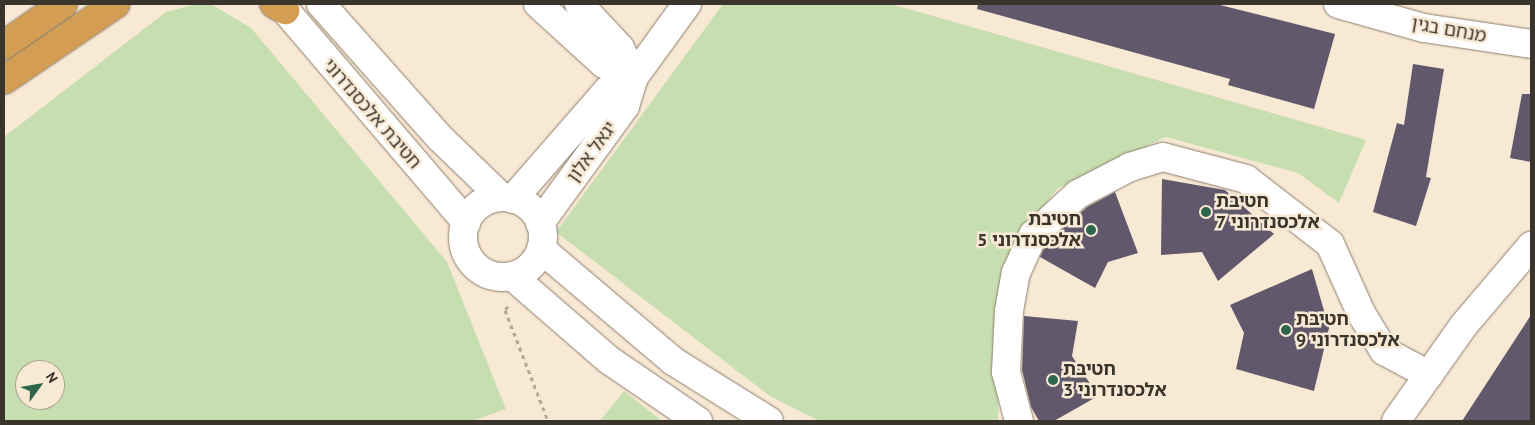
<!DOCTYPE html>
<meta charset="utf-8">
<style>
body{margin:0}
#map{position:relative;width:1535px;height:425px;overflow:hidden;background:#f8e9d5;font-family:"PT Sans","Noto Sans Hebrew",sans-serif}
div>[style]{position:absolute}
.green>*{inset:0;background:#c7deb0}
.building>*{inset:0;background:#61586b}
.path>*{height:3px;margin-top:-1.5px;transform-origin:0;background:repeating-linear-gradient(90deg,#b2a797 0 4px,transparent 0 8px)}
.roads{filter:drop-shadow(0 0 1px #8d7f6d) drop-shadow(0 0 1px #8d7f6d)}
.minor>*{height:28px;margin:-14px;padding:0 14px;transform-origin:14px;border-radius:14px;background:#fff}
.minor>.ring{margin:-14px;padding:0;box-sizing:content-box;background:none;border:28px solid #fff;border-radius:50%}
.highway>*{height:28px;margin:-14px;padding:0 14px;transform-origin:14px;border-radius:14px;background:#d39d54}
.dots>*{width:14px;height:14px;translate:-50% -50%;box-sizing:border-box;border:2px solid #f8e9d5;border-radius:50%}
span{translate:-50% -50%;white-space:nowrap;text-align:center;line-height:1.15;-webkit-text-stroke:5px #f8e9d5;paint-order:stroke}
.street-label{font-size:18px;color:#39342c}
.poi-label{font-size:18px;color:#39342c;font-weight:700}
.left{translate:0 -50%;text-align:left}
.right{translate:-100% -50%;text-align:right}
.frame{position:absolute;inset:0;border:5px solid #39342c;pointer-events:none}
.north{position:absolute;left:15px;top:360px;width:50px;height:50px;box-sizing:border-box;background:#f8e9d5;border:1px solid #aca191;border-radius:50%;rotate:58deg;font-size:14px;font-weight:700;line-height:20px;text-align:center;color:#39342c}
.north::after{content:'';display:block;margin:auto;width:18px;height:22px;background:#2d654d;clip-path:polygon(50% 0,100% 100%,50% 72%,0 100%)}
</style>
<div id="map">
<div class="green">
<i style="clip-path:polygon(evenodd,197px 4px,211px 4px,251px 28px,447px 262px,506px 409px,472px 421px,4px 421px,4px 137px,166px 12px,197px 4px,25px 370px,55px 370px,55px 400px,25px 400px,25px 370px)"></i>
<i style="clip-path:polygon(723px 4px,891px 4px,1366px 140px,1339px 203px,1298px 173px,1166px 137px,1058px 188px,1017px 240px,1000px 329px,998px 421px,819px 421px,770px 396px,556px 232px)"></i>
<i style="clip-path:polygon(624px 391px,662px 421px,600px 421px)"></i>
</div>
<div class="building">
<i style="clip-path:polygon(978px 4px,1216px 4px,1335px 34px,1314px 109px,1228px 85px,1230px 79px,977px 9px)"></i>
<i style="clip-path:polygon(1413px 64px,1444px 69px,1426px 177px,1431px 178px,1416px 226px,1373px 212px,1397px 123px,1404px 125px)"></i>
<i style="clip-path:polygon(1522px 94px,1531px 94px,1531px 162px,1510px 158px)"></i>
<i style="clip-path:polygon(1162px 179px,1225px 190px,1274px 234px,1218px 281px,1202px 252px,1161px 255px)"></i>
<i style="clip-path:polygon(1115px 192px,1138px 253px,1108px 262px,1095px 288px,1040px 257px,1046px 244px,1087px 207px)"></i>
<i style="clip-path:polygon(1312px 269px,1329px 328px,1314px 391px,1236px 369px,1244px 333px,1230px 305px)"></i>
<i style="clip-path:polygon(1531px 315px,1531px 421px,1462px 421px)"></i>
<i style="clip-path:polygon(1024px 316px,1078px 321px,1072px 356px,1098px 396px,1054px 421px,1039px 421px,1031px 407px,1022px 370px)"></i>
</div>
<div class="path">
<i style="left:508px;top:306px;width:5px;rotate:127deg"></i>
<i style="left:505px;top:310px;width:119px;rotate:68.8deg"></i>
</div>
<div class="roads">
<div class="minor">
<i style="left:280px;top:4px;width:287px;rotate:49.5deg"></i>
<i style="left:321px;top:4px;width:179px;rotate:48.4deg"></i>
<i style="left:440px;top:138px;width:85px;rotate:44deg"></i>
<i style="left:538px;top:4px;width:89px;rotate:42.3deg"></i>
<i style="left:604px;top:64px;width:33px;rotate:23deg"></i>
<i style="left:579px;top:4px;width:60px;rotate:47deg"></i>
<i style="left:620px;top:48px;width:32px;rotate:64deg"></i>
<i style="left:1338px;top:4px;width:89px;rotate:15.6deg"></i>
<i style="left:1424px;top:28px;width:108px;rotate:8.5deg"></i>
<i class="ring" style="left:463px;top:197px;width:52px;height:52px"></i>
<i style="left:513px;top:199px;width:143px;rotate:-49deg"></i>
<i style="left:607px;top:91px;width:30px;rotate:-27deg"></i>
<i style="left:540px;top:223px;width:145px;rotate:-54deg"></i>
<i style="left:625px;top:106px;width:30px;rotate:-73deg"></i>
<i style="left:634px;top:77px;width:90px;rotate:-54deg"></i>
<i style="left:541px;top:249px;width:173px;rotate:40.3deg"></i>
<i style="left:673px;top:361px;width:113px;rotate:32deg"></i>
<i style="left:512px;top:276px;width:128px;rotate:40.9deg"></i>
<i style="left:609px;top:360px;width:108px;rotate:34.4deg"></i>
<i style="left:1019px;top:421px;width:51px;rotate:-104.9deg"></i>
<i style="left:1006px;top:372px;width:61px;rotate:-87.2deg"></i>
<i style="left:1009px;top:311px;width:39px;rotate:-80deg"></i>
<i style="left:1016px;top:273px;width:42px;rotate:-65.9deg"></i>
<i style="left:1033px;top:235px;width:61px;rotate:-42.3deg"></i>
<i style="left:1078px;top:194px;width:59px;rotate:-27.4deg"></i>
<i style="left:1130px;top:167px;width:34px;rotate:-17deg"></i>
<i style="left:1163px;top:157px;width:86px;rotate:14.8deg"></i>
<i style="left:1246px;top:179px;width:106px;rotate:37.7deg"></i>
<i style="left:1330px;top:244px;width:76px;rotate:65.8deg"></i>
<i style="left:1361px;top:313px;width:44px;rotate:58.8deg"></i>
<i style="left:1384px;top:351px;width:51px;rotate:28.1deg"></i>
<i style="left:1396px;top:421px;width:118px;rotate:-54.7deg"></i>
<i style="left:1464px;top:325px;width:104px;rotate:-49.7deg"></i>
</div>
<div class="highway">
<i style="left:274px;top:4px;width:13px;rotate:29deg"></i>
<i style="left:4px;top:45px;width:72px;rotate:-34.8deg"></i>
<i style="left:4px;top:80px;width:135px;rotate:-34.2deg"></i>
</div>
</div>
<div class="dots">
<i style="left:1206px;top:212px;background:#2d654d"></i>
<i style="left:1091px;top:230px;background:#2d654d"></i>
<i style="left:1286px;top:330px;background:#2d654d"></i>
<i style="left:1053px;top:380px;background:#2d654d"></i>
</div>
<div class="street-label">
<span style="left:1449px;top:30px;rotate:10deg">מנחם בגין</span>
<span style="left:372px;top:114px;rotate:49deg">חטיבת אלכסנדרוני</span>
<span style="left:592px;top:152px;rotate:-54deg">יגאל אלון</span>
</div>
<div class="poi-label">
<span class="left" style="left:1216px;top:212px">חטיבת<br>אלכסנדרוני 7</span>
<span class="right" style="left:1081px;top:230px">חטיבת<br>אלכסנדרוני 5</span>
<span class="left" style="left:1296px;top:330px">חטיבת<br>אלכסנדרוני 9</span>
<span class="left" style="left:1063px;top:380px">חטיבת<br>אלכסנדרוני 3</span>
</div>
<div class="frame"></div>
<div class="north">N</div>
</div>
